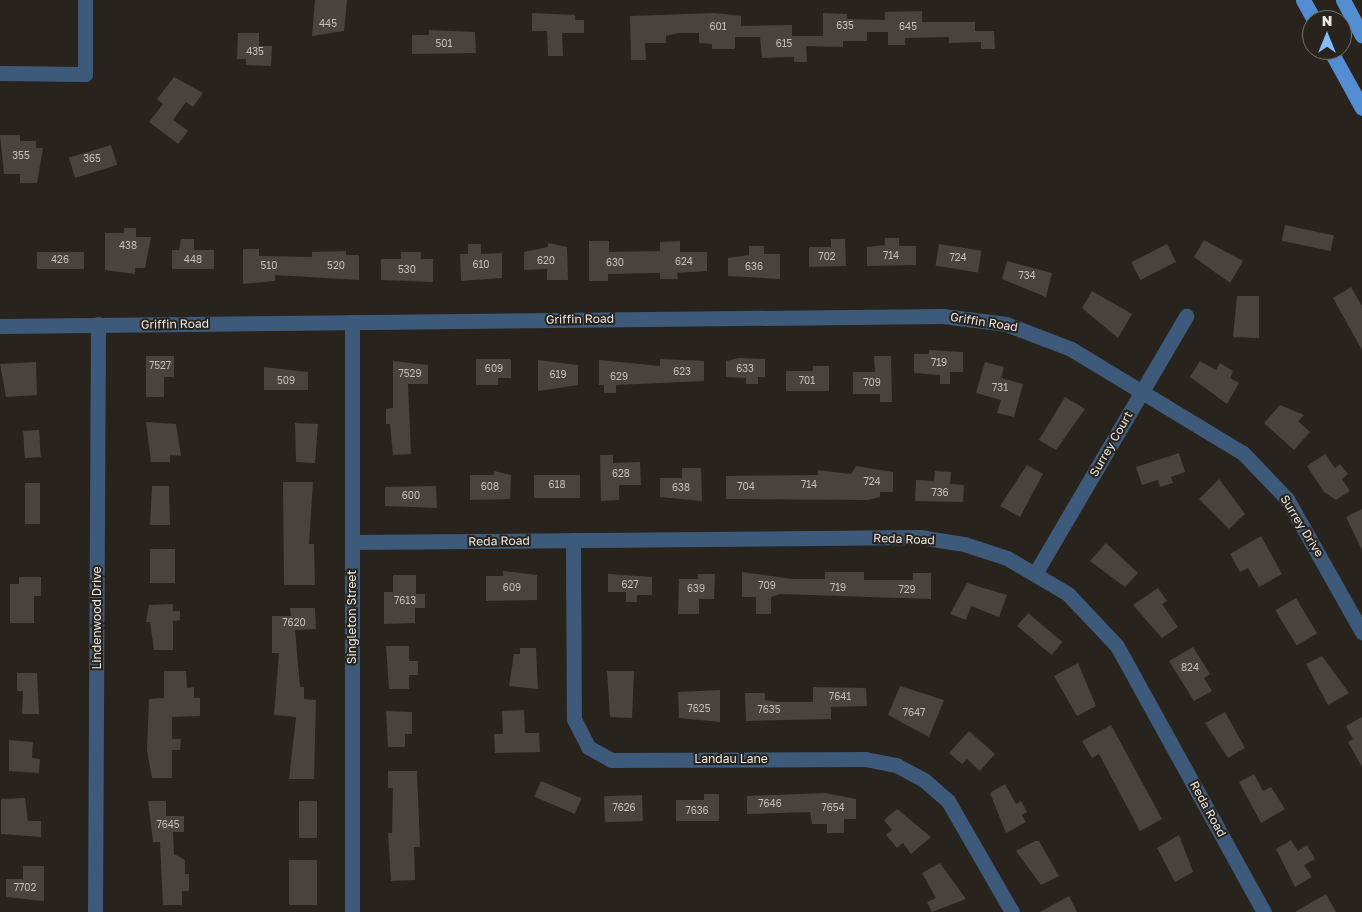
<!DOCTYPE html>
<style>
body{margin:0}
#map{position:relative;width:1362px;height:912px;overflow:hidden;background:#28231d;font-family:"Golos Text",sans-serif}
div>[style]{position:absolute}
.building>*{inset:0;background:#49433d;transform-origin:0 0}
.street>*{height:15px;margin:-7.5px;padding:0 7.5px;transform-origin:7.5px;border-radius:7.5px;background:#3e5a7a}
.primary>*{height:15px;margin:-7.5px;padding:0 7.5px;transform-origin:7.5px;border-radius:7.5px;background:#528ed1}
span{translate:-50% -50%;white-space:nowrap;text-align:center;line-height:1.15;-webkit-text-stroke:4px #28231d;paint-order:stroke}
.number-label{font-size:10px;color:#c2bfba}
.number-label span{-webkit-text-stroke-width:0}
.street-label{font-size:12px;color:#ebe8e4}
.north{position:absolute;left:1302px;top:10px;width:50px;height:50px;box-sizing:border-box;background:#28231d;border:1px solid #76726d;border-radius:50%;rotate:0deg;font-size:14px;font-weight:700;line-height:20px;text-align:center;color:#ebe8e4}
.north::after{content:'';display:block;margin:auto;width:18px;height:22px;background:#84bbfb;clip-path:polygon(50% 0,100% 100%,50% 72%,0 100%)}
</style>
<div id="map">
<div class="building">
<i style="clip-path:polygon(315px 0,347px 0,344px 31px,312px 36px)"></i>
<i style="clip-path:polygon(922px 11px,922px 22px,975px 22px,975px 31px,994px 31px,995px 49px,981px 49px,981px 42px,949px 43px,949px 37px,905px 38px,905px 45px,888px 45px,888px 32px,867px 32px,867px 41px,843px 41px,843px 47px,806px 46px,807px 62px,794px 62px,794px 57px,762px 58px,760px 37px,735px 37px,735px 49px,712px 49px,712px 44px,699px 43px,699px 33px,678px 33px,666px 36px,666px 43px,645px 43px,646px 60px,631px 60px,630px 16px,715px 13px,741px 16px,741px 26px,792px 25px,792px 36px,823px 36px,823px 13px,847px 14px,847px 19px,885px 20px,885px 12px)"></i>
<i style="clip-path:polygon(532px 13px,575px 15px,575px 20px,584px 20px,584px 33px,562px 33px,563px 56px,548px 56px,547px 31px,532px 31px)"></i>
<i style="clip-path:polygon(429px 30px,475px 32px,476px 53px,412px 54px,412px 35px,429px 35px)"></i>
<i style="clip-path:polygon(238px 33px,259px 33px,259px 46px,272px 46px,271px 66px,246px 65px,246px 59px,237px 59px)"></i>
<i style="clip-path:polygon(174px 77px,203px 93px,193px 107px,186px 102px,173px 120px,188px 131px,178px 144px,149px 122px,163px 104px,157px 99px)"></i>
<i style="clip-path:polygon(0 135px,20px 135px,20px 141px,36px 141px,36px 148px,43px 148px,37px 183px,20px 183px,20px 174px,4px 174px)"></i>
<i style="left:111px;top:145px;width:21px;height:44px;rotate:73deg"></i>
<i style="left:1285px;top:225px;width:50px;height:16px;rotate:12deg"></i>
<i style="clip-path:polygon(124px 228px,136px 228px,136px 237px,151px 237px,145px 268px,135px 268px,135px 274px,105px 270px,105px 233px,124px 233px)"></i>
<i style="clip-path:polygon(885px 238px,899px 238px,899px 246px,916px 246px,916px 265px,867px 266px,867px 247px,885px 245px)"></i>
<i style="clip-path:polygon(181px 239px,194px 239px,194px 250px,214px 250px,214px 269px,172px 269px,172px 250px,179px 250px)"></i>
<i style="clip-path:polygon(831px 239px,845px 239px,846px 266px,809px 267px,809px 247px,831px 247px)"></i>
<i style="clip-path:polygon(1204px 240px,1243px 261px,1230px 283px,1194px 257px)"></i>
<i style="clip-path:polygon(589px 241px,609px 241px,609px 252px,660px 251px,660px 242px,680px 241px,680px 252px,707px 252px,707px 271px,677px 273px,678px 279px,660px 279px,660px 273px,608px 274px,608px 281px,589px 281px)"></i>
<i style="clip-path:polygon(548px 243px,567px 247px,568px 280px,547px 280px,547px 269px,524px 270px,524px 252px,548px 247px)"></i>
<i style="clip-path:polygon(468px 244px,481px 244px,481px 254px,502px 253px,502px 278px,461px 281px,460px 254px,468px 254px)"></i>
<i style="left:939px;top:244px;width:43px;height:22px;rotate:9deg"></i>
<i style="left:1167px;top:244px;width:20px;height:40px;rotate:63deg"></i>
<i style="clip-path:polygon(749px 246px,764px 246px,764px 254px,780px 254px,780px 279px,728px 276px,728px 258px,749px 255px)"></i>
<i style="clip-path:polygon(243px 249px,259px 249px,259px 256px,312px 257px,312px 252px,346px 251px,346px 255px,359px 255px,359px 280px,275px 275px,275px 281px,243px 284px)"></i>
<i style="left:37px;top:252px;width:47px;height:17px"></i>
<i style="clip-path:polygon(401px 252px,421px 252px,421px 259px,433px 259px,433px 282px,381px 280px,381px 259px,401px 259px)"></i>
<i style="clip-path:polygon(1007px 261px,1052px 273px,1046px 297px,1002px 279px)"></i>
<i style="clip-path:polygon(1351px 287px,1362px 306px,1362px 350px,1333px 298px)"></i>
<i style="clip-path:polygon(1092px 291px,1132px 314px,1118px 338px,1082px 308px)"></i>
<i style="clip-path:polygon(1237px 296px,1259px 296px,1259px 338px,1233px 337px)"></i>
<i style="clip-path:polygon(929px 350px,963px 352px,963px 372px,950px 372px,950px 384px,940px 384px,940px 375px,914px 373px,914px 354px,929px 354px)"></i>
<i style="clip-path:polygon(146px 356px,174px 356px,174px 377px,164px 377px,164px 397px,146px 397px)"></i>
<i style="clip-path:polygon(874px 356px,891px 356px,892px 402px,880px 402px,880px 394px,853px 394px,853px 372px,875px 372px)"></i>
<i style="clip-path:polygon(739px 358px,765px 359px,765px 377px,758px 377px,758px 384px,746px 384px,746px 378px,726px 377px,726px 361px)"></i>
<i style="clip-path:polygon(476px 359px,511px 359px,511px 378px,498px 378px,498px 385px,476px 385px)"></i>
<i style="clip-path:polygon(660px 359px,704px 361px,704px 381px,616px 385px,616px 393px,604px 393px,604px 385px,599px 385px,599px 360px,660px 366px)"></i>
<i style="clip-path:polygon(538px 360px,578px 365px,578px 385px,538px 391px)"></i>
<i style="clip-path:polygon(393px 361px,428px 365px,428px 384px,408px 384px,411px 454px,393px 455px,390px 424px,386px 424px,386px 409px,393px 408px)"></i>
<i style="clip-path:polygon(1200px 361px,1216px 370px,1220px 363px,1233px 371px,1230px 378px,1239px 383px,1227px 404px,1190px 377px)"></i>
<i style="clip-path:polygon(36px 362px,37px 395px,6px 397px,0 364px)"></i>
<i style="clip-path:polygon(985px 362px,1004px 367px,1001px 378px,1023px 384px,1014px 417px,997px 413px,1001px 400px,976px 393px)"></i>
<i style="clip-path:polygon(813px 366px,829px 366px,829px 391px,786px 391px,786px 371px,813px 371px)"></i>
<i style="clip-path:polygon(264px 367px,308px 372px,308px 390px,264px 390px)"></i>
<i style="clip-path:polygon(1065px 397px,1085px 409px,1056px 450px,1039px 440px)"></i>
<i style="clip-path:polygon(1280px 405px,1304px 415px,1298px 421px,1310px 432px,1294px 450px,1264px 423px)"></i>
<i style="clip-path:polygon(146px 422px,176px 424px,181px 456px,170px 455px,170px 462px,151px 462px)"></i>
<i style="clip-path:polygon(295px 423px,318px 424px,315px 463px,296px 462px)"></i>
<i style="left:39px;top:430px;width:27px;height:16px;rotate:86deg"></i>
<i style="clip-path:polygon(1179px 453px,1185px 472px,1171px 477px,1173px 483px,1160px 487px,1158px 480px,1142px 485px,1136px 467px)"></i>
<i style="clip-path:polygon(1325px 454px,1335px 468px,1340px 464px,1348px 474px,1342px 479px,1350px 491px,1336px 500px,1324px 492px,1307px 466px)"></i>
<i style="clip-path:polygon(600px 455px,613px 455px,613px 463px,640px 462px,641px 485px,619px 485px,619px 500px,601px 501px)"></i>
<i style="clip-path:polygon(1027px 465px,1043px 474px,1020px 517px,1000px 506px)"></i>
<i style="clip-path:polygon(856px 466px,893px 472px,893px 492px,880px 492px,880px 497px,868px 500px,726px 499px,726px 476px,818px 475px,818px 470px,851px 474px)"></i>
<i style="clip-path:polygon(682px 468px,701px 468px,702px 501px,660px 497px,660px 478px,682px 478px)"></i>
<i style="clip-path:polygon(494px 471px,511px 475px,510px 499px,470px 500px,470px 475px,494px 475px)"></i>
<i style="clip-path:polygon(935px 471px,951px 472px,950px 484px,964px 485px,963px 502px,915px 501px,916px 480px,934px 481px)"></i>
<i style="left:534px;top:475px;width:46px;height:23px"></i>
<i style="clip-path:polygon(1219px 479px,1245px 514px,1229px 529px,1199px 499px)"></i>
<i style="clip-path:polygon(283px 482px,313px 482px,309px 544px,314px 544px,315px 585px,284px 585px)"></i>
<i style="left:25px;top:483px;width:15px;height:41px"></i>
<i style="clip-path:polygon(152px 486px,169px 486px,170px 525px,150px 525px)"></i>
<i style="clip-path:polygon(436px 486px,437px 508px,385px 506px,385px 487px)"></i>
<i style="clip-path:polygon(1362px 509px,1362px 550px,1346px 517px)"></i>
<i style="clip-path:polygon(1261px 536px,1282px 574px,1259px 587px,1248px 568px,1240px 572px,1230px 554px)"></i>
<i style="clip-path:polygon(1106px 543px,1138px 573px,1125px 587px,1090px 561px)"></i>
<i style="left:150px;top:549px;width:25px;height:34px"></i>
<i style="clip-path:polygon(503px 571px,537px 575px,537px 600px,486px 601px,486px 576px,503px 576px)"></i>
<i style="clip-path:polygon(742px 572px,792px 579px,825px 579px,825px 572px,864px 572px,864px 580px,913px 580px,913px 573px,931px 573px,931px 599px,780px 594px,771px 597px,771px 614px,756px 614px,756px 597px,742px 597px)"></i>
<i style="clip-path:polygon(608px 574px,652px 577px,652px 595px,637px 595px,637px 602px,626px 602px,626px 592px,608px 592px)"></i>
<i style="clip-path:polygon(698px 574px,715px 574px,714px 599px,699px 599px,699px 614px,678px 614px,679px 579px,698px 579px)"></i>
<i style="clip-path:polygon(393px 575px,416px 575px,416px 594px,425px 594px,425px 608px,415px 608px,415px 623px,384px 624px,384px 592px,393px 592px)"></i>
<i style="clip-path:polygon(19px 577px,41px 577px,41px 596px,34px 596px,34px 623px,10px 623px,10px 584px,19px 584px)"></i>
<i style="clip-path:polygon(967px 583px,1007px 595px,999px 617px,971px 606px,966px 620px,950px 614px)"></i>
<i style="clip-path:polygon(1158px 588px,1167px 601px,1162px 604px,1178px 627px,1162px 638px,1133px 605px)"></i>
<i style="left:1296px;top:598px;width:41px;height:24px;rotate:59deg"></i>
<i style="clip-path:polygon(173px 604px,173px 611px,180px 611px,180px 620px,173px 621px,173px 650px,154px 650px,150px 622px,146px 622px,149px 605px)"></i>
<i style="clip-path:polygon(290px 608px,315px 608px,316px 629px,295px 630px,300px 687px,304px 687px,304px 699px,316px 700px,314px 779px,289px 779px,296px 717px,274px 715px,279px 653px,272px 653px,272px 616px,291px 616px)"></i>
<i style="left:1028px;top:613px;width:45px;height:17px;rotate:40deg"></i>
<i style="clip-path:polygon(386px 646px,409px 646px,409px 661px,418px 661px,418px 675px,409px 675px,409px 689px,389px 689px)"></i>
<i style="clip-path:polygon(1193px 647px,1210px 674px,1204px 678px,1212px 691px,1194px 701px,1169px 661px)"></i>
<i style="clip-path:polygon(520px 648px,536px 648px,538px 689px,509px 686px,514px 654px,520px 654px)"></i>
<i style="clip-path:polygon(1322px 656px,1349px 693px,1328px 705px,1306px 664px)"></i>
<i style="clip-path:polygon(1078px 663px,1096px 706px,1077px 716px,1054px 676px)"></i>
<i style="clip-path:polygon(164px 671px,186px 671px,187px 688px,194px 687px,194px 698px,200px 698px,200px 716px,172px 717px,172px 739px,181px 739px,180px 750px,172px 750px,172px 778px,152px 778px,147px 751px,149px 699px,164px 698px)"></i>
<i style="clip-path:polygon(607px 671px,634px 671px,632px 718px,610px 717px)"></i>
<i style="clip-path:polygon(17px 673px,37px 673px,39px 714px,22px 714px,23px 691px,17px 691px)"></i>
<i style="clip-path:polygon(900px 686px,944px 700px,929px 737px,888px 715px)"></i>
<i style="clip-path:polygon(813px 687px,866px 688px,867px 706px,831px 707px,831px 719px,746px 721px,745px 693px,765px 693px,765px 700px,778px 702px,813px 702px)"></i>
<i style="clip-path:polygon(720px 690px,720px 722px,679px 718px,678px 692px)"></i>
<i style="clip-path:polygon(524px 710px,525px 733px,539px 733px,540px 752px,495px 753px,494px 734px,503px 734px,502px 711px)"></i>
<i style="clip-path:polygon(386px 711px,412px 712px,412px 734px,405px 734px,405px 747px,388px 747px)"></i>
<i style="clip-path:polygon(1225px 712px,1245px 748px,1228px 758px,1205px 723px)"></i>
<i style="clip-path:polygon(1362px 717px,1362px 767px,1348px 742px,1353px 739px,1346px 726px)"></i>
<i style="clip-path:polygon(1111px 725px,1162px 819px,1140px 831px,1099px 754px,1092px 758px,1082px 741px)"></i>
<i style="clip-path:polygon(969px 731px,995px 754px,980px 771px,967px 759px,962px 764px,949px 753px)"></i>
<i style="clip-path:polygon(9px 740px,33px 742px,32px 758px,40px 759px,39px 773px,9px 771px)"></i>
<i style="clip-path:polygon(388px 771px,417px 771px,420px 847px,414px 847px,415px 880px,391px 881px,388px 833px,392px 833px,393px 788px,388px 788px)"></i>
<i style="clip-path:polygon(1254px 774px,1263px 791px,1271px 787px,1285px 809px,1261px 823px,1239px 782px)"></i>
<i style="left:541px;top:781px;width:44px;height:17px;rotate:23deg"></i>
<i style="clip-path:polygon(1005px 784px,1016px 804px,1021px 801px,1027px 812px,1022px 815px,1026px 822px,1006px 833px,990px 793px)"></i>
<i style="clip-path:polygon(825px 793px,856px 799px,856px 819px,844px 819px,844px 833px,827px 833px,827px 824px,812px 824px,810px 812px,747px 814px,747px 796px)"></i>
<i style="clip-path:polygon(704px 794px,719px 794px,719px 821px,676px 821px,676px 800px,704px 800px)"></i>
<i style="left:642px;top:795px;width:26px;height:38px;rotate:88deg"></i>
<i style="clip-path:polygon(25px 798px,28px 821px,41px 821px,41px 837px,1px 834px,1px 799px)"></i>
<i style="clip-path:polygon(148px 801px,166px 801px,166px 816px,184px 816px,184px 832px,173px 832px,174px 854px,185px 860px,185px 874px,189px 874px,189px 891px,182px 891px,182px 905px,163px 905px,160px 842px,153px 842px)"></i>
<i style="left:299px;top:801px;width:18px;height:37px"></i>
<i style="clip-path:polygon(897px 809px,931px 837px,911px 854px,903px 843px,897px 848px,886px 835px,892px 830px,884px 820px)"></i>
<i style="clip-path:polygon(1179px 835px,1193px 872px,1175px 882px,1157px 848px)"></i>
<i style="clip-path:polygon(1291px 840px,1298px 851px,1307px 845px,1315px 859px,1304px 865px,1312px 877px,1295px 887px,1276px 849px)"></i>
<i style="clip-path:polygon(1035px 841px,1039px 841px,1059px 876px,1041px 885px,1016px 851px)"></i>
<i style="left:289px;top:860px;width:28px;height:45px"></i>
<i style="clip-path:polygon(940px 863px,966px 899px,932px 912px,927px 902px,936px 898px,922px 873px)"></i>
<i style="clip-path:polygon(23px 866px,44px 866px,44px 901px,6px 897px,6px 879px,23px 879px)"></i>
<i style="clip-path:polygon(1326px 894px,1336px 912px,1295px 912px)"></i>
<i style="clip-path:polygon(1069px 896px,1077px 912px,1040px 912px)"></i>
</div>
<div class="street">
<i style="left:0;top:73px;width:85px;rotate:0.7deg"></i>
<i style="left:85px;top:74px;width:74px;rotate:-90deg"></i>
<i style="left:0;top:326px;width:943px;rotate:-0.61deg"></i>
<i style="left:943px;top:316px;width:64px;rotate:7.2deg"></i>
<i style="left:1006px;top:324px;width:70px;rotate:21deg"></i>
<i style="left:1071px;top:349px;width:201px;rotate:31.2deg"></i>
<i style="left:1243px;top:453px;width:64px;rotate:46.3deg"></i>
<i style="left:1287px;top:499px;width:153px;rotate:60.6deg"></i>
<i style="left:573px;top:540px;width:179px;rotate:89.7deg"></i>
<i style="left:574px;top:719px;width:31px;rotate:63deg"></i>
<i style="left:588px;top:747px;width:26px;rotate:29deg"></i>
<i style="left:611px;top:760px;width:254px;rotate:-0.2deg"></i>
<i style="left:865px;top:759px;width:32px;rotate:11deg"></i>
<i style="left:896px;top:765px;width:32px;rotate:28deg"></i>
<i style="left:924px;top:780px;width:32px;rotate:41deg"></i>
<i style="left:948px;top:801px;width:128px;rotate:60deg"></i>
<i style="left:352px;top:542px;width:568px;rotate:-0.5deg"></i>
<i style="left:920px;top:537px;width:45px;rotate:9deg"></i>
<i style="left:964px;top:544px;width:45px;rotate:18deg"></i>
<i style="left:1007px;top:558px;width:71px;rotate:30.5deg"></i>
<i style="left:1068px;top:594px;width:71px;rotate:46.7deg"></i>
<i style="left:1117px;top:646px;width:304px;rotate:61.1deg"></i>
<i style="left:1036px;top:572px;width:297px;rotate:-59.6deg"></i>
<i style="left:95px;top:912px;width:588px;rotate:-89.71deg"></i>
<i style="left:352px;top:912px;width:590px;rotate:-90deg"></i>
</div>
<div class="primary">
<i style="left:1303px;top:0;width:23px;rotate:61deg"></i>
<i style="left:1343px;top:0;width:40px;rotate:62deg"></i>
<i style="left:1330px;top:50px;width:66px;rotate:61.1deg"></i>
</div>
<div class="number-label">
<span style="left:328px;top:24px">445</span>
<span style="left:845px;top:26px">635</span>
<span style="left:718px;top:27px">601</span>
<span style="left:908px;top:27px">645</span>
<span style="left:444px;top:44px">501</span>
<span style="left:784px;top:44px">615</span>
<span style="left:255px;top:52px">435</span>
<span style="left:21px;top:156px">355</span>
<span style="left:92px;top:159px">365</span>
<span style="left:128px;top:246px">438</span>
<span style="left:891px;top:256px">714</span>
<span style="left:827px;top:257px">702</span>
<span style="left:958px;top:258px">724</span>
<span style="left:60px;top:260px">426</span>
<span style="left:193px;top:260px">448</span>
<span style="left:546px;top:261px">620</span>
<span style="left:684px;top:262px">624</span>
<span style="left:615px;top:263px">630</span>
<span style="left:481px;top:265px">610</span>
<span style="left:269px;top:266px">510</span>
<span style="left:336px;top:266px">520</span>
<span style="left:754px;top:267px">636</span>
<span style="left:407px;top:270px">530</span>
<span style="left:1027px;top:276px">734</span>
<span style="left:939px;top:363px">719</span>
<span style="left:160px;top:366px">7527</span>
<span style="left:494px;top:369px">609</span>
<span style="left:745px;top:369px">633</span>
<span style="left:682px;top:372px">623</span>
<span style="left:410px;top:374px">7529</span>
<span style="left:558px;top:375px">619</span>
<span style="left:619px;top:377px">629</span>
<span style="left:286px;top:381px">509</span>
<span style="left:807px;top:381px">701</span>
<span style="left:872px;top:383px">709</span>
<span style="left:1000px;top:388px">731</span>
<span style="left:621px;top:474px">628</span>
<span style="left:872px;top:482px">724</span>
<span style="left:557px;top:485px">618</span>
<span style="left:809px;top:485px">714</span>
<span style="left:490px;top:487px">608</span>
<span style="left:746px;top:487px">704</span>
<span style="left:681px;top:488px">638</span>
<span style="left:940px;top:493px">736</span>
<span style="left:411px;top:496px">600</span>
<span style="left:630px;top:585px">627</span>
<span style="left:767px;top:586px">709</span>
<span style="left:512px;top:588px">609</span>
<span style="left:838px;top:588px">719</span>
<span style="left:696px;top:589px">639</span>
<span style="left:907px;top:590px">729</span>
<span style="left:405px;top:601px">7613</span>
<span style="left:294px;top:623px">7620</span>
<span style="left:1190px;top:668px">824</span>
<span style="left:840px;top:697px">7641</span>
<span style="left:699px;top:709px">7625</span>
<span style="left:769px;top:710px">7635</span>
<span style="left:914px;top:713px">7647</span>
<span style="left:770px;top:804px">7646</span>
<span style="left:624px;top:808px">7626</span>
<span style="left:833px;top:808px">7654</span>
<span style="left:697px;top:811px">7636</span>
<span style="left:168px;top:825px">7645</span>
<span style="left:25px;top:888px">7702</span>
</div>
<div class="street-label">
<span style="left:580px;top:319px;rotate:-1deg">Griffin Road</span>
<span style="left:984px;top:322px;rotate:9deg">Griffin Road</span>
<span style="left:175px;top:324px;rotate:-1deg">Griffin Road</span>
<span style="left:1111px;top:444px;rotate:-60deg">Surrey Court</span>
<span style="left:1302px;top:526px;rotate:58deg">Surrey Drive</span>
<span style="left:904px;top:539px;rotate:2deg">Reda Road</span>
<span style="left:499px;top:541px;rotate:-1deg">Reda Road</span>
<span style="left:352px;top:617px;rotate:-90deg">Singleton Street</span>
<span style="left:97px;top:618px;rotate:-90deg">Lindenwood Drive</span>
<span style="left:731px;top:759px">Landau Lane</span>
<span style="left:1208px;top:809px;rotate:61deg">Reda Road</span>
</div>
<div class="north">N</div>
</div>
